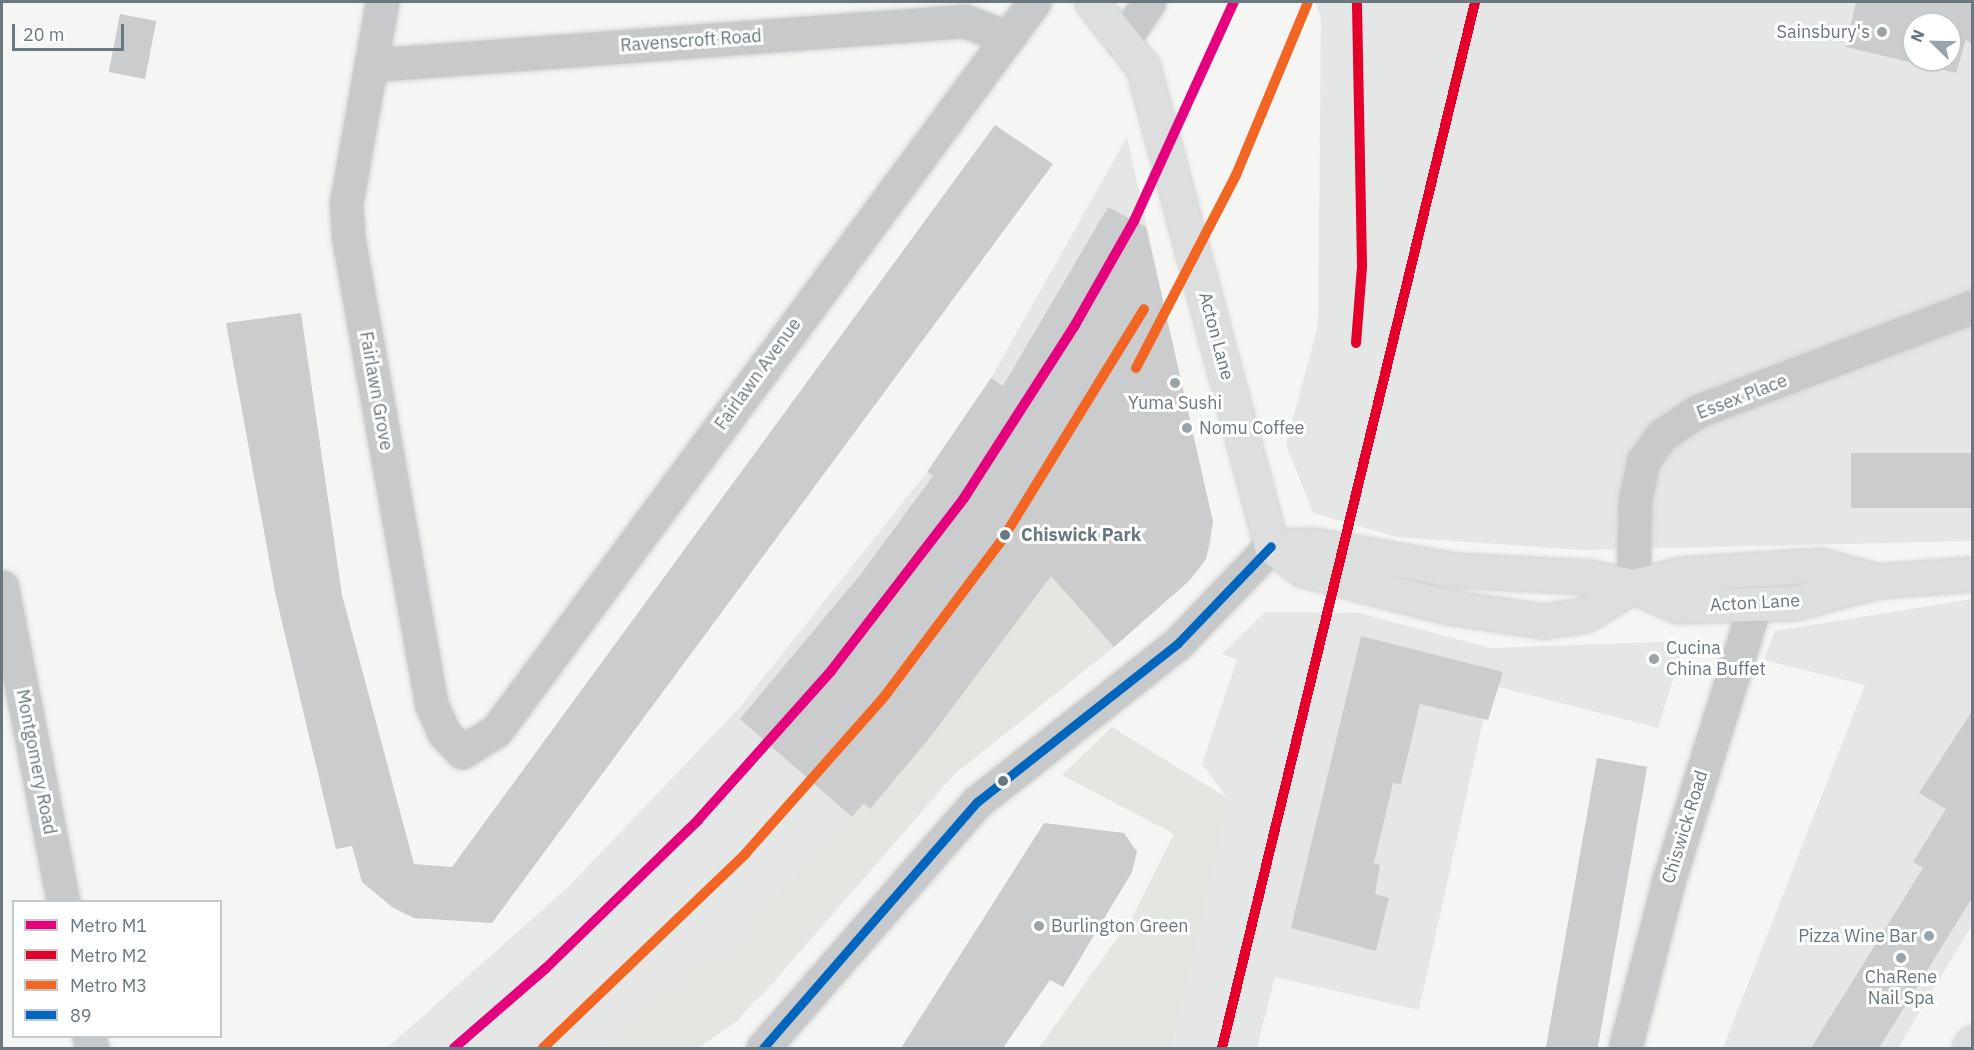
<!DOCTYPE html>
<style>
body{margin:0}
#map{position:relative;width:1974px;height:1050px;overflow:hidden;background:#f5f5f4;font-family:"IBM Plex Sans",sans-serif}
div>[style]{position:absolute}
.built>*{inset:0;background:#e5e6e6}
.green>*{inset:0;background:#e4e6e2}
.building>*{inset:0;background:#cbcccd;transform-origin:0 0}
.roads{filter:drop-shadow(0 0 2px #d1d1d1) drop-shadow(0 0 2px #d1d1d1)}
.minor>*{height:33px;margin:-16.5px;padding:0 16.5px;transform-origin:16.5px;border-radius:16.5px;background:#c7c9ca}
.tertiary>*{height:33px;margin:-16.5px;padding:0 16.5px;transform-origin:16.5px;border-radius:16.5px;background:#c7c9ca}
.secondary>*{height:33px;margin:-16.5px;padding:0 16.5px;transform-origin:16.5px;border-radius:16.5px;background:#dddede}
.primary>*{height:33px;margin:-16.5px;padding:0 16.5px;transform-origin:16.5px;border-radius:16.5px;background:#dddede}
.bus-1>*{height:9px;margin:-4.5px;padding:0 4.5px;transform-origin:4.5px;border-radius:4.5px;background:#0065bd}
.metro-1>*{height:10px;margin:-5px;padding:0 5px;transform-origin:5px;border-radius:5px;background:#e5007d}
.metro-2>*{height:10px;margin:-5px;padding:0 5px;transform-origin:5px;border-radius:5px;background:#e4002b}
.metro-3>*{height:10px;margin:-5px;padding:0 5px;transform-origin:5px;border-radius:5px;background:#f26522}
.dots>*{width:16px;height:16px;translate:-50% -50%;box-sizing:border-box;border:3px solid #fff;border-radius:50%}
span{translate:-50% -50%;white-space:nowrap;text-align:center;line-height:1.15;-webkit-text-stroke:6px #fff;paint-order:stroke}
.poi-label{font-size:18px;color:#697780}
.right{translate:-100% -50%;text-align:right}
.left{translate:0 -50%;text-align:left}
.street-label{font-size:18px;color:#697780}
.stop-label{font-size:18px;color:#697780;font-weight:700}
.frame{position:absolute;inset:0;border:3px solid #697780;pointer-events:none}
.legend{position:absolute;left:12px;top:900px;width:210px;height:138px;box-sizing:border-box;background:#fff;border:2px solid #c3c9cc;margin:0;padding:8px 10px;list-style:none;font-size:18px;color:#697780}
.legend li{display:flex;align-items:center;gap:12px;height:30px}
.legend b{width:30px;border:2px solid #c3c9cc}
.north{position:absolute;left:1902px;top:12px;width:60px;height:60px;box-sizing:border-box;background:#fff;border:2px solid #c3c9cc;border-radius:50%;rotate:293deg;font-size:16px;font-weight:700;line-height:24px;text-align:center;color:#697780}
.north::after{content:'';display:block;margin:auto;width:21px;height:27px;background:#9aa3a9;clip-path:polygon(50% 0,100% 100%,50% 72%,0 100%)}
.scale{position:absolute;left:12px;top:24px;width:112px;height:27px;box-sizing:border-box;border:3px solid #697780;border-top:0;padding-left:8px;font-size:18px;line-height:21px;white-space:nowrap;color:#697780;-webkit-text-stroke:4px #fff;paint-order:stroke}
</style>
<div id="map">
<div class="built">
<i style="clip-path:polygon(evenodd,1315px 2px,1972px 2px,1972px 541px,1583px 550px,1397px 537px,1313px 513px,1286px 444px,1318px 325px,1321px 19px,1315px 2px,1914px 24px,1950px 24px,1950px 60px,1914px 60px,1914px 24px)"></i>
<i style="clip-path:polygon(1127px 137px,1213px 522px,1210px 548px,1198px 571px,1114px 647px,967px 760px,765px 992px,702px 1046px,387px 1048px,569px 886px,739px 708px,927px 472px,991px 378px)"></i>
<i style="clip-path:polygon(1972px 599px,1972px 925px,1898px 1048px,1723px 1048px,1865px 685px,1764px 660px,1775px 631px)"></i>
<i style="clip-path:polygon(1265px 612px,1359px 613px,1491px 648px,1685px 641px,1658px 728px,1491px 685px,1419px 1010px,1275px 977px,1257px 1048px,1172px 1048px,1227px 798px,1202px 764px,1237px 660px,1222px 654px)"></i>
</div>
<div class="green">
<i style="clip-path:polygon(1051px 576px,1114px 647px,941px 785px,737px 1021px,698px 1048px,606px 1048px,709px 953px,717px 960px,864px 803px,871px 808px)"></i>
<i style="clip-path:polygon(1112px 727px,1227px 798px,1213px 867px,1172px 1048px,1039px 1048px,1133px 916px,1174px 834px,1062px 775px)"></i>
</div>
<div class="building">
<i style="clip-path:polygon(evenodd,1856px 2px,1972px 2px,1972px 44px,1966px 40px,1956px 73px,1846px 47px,1856px 2px,1914px 24px,1950px 24px,1950px 60px,1914px 60px,1914px 24px)"></i>
<i style="left:120px;top:14px;width:37px;height:59px;rotate:11deg"></i>
<i style="clip-path:polygon(995px 125px,1053px 164px,492px 923px,414px 918px,392px 907px,362px 882px,352px 846px,336px 849px,276px 597px,226px 323px,301px 313px,342px 595px,414px 864px,452px 867px)"></i>
<i style="clip-path:polygon(1108px 207px,1146px 227px,1213px 522px,1206px 559px,1189px 581px,1114px 647px,1051px 576px,931px 736px,870px 809px,864px 803px,852px 817px,740px 719px,860px 575px,933px 476px,927px 472px,991px 378px,1003px 386px)"></i>
<i style="left:1972px;top:453px;width:55px;height:121px;rotate:90deg"></i>
<i style="clip-path:polygon(1361px 636px,1503px 672px,1488px 720px,1420px 704px,1401px 784px,1393px 783px,1374px 863px,1380px 865px,1375px 894px,1389px 898px,1376px 951px,1291px 928px)"></i>
<i style="clip-path:polygon(1972px 711px,1972px 898px,1879px 1048px,1811px 1048px,1923px 868px,1913px 862px,1946px 809px,1919px 793px)"></i>
<i style="left:1597px;top:758px;width:51px;height:299px;rotate:10deg"></i>
<i style="clip-path:polygon(1044px 823px,1124px 833px,1137px 852px,1132px 872px,1063px 987px,1050px 980px,1003px 1048px,901px 1048px)"></i>
</div>
<div class="roads">
<div class="minor">
<i style="left:382px;top:2px;width:205px;rotate:100.1deg"></i>
<i style="left:346px;top:204px;width:32px;rotate:86deg"></i>
<i style="left:348px;top:236px;width:477px;rotate:79.9deg"></i>
<i style="left:432px;top:706px;width:30px;rotate:66deg"></i>
<i style="left:444px;top:733px;width:26px;rotate:47deg"></i>
<i style="left:462px;top:752px;width:40px;rotate:-32deg"></i>
<i style="left:496px;top:731px;width:906px;rotate:-53.57deg"></i>
<i style="left:1122px;top:42px;width:48px;rotate:-56deg"></i>
<i style="left:372px;top:65px;width:595px;rotate:-4.24deg"></i>
<i style="left:965px;top:21px;width:44px;rotate:21.3deg"></i>
<i style="left:1633px;top:586px;width:86px;rotate:-88.7deg"></i>
<i style="left:1635px;top:500px;width:40px;rotate:-78deg"></i>
<i style="left:1643px;top:461px;width:32px;rotate:-54deg"></i>
<i style="left:1662px;top:435px;width:43px;rotate:-33.7deg"></i>
<i style="left:1698px;top:411px;width:293px;rotate:-20.8deg"></i>
<i style="left:2px;top:587px;width:321px;rotate:79deg"></i>
<i style="left:89px;top:1036px;width:12px;rotate:76deg"></i>
<i style="left:1625px;top:1048px;width:175px;rotate:-75.4deg"></i>
<i style="left:1669px;top:879px;width:285px;rotate:-72.6deg"></i>
</div>
<div class="tertiary">
<i style="left:763px;top:1048px;width:326px;rotate:-49deg"></i>
<i style="left:977px;top:802px;width:256px;rotate:-38.3deg"></i>
<i style="left:1178px;top:643px;width:134px;rotate:-46.2deg"></i>
</div>
<div class="secondary">
<i style="left:1092px;top:2px;width:83px;rotate:51.9deg"></i>
<i style="left:1143px;top:67px;width:496px;rotate:75deg"></i>
<i style="left:1271px;top:546px;width:41px;rotate:36deg"></i>
<i style="left:1304px;top:570px;width:149px;rotate:14.4deg"></i>
<i style="left:1448px;top:607px;width:96px;rotate:8.4deg"></i>
<i style="left:1543px;top:621px;width:42px;rotate:-8.1deg"></i>
<i style="left:1585px;top:615px;width:56px;rotate:-31.1deg"></i>
<i style="left:1633px;top:586px;width:49px;rotate:-14deg"></i>
<i style="left:1681px;top:574px;width:138px;rotate:-3.7deg"></i>
<i style="left:1819px;top:565px;width:60px;rotate:15.4deg"></i>
<i style="left:1271px;top:546px;width:42px;rotate:-1.4deg"></i>
<i style="left:1313px;top:545px;width:144px;rotate:10deg"></i>
<i style="left:1455px;top:570px;width:134px;rotate:3deg"></i>
<i style="left:1589px;top:577px;width:45px;rotate:11.6deg"></i>
<i style="left:1633px;top:586px;width:49px;rotate:24deg"></i>
<i style="left:1678px;top:606px;width:116px;rotate:-1.5deg"></i>
<i style="left:1794px;top:603px;width:86px;rotate:-14.8deg"></i>
<i style="left:1877px;top:581px;width:95px;rotate:-4.2deg"></i>
</div>
<div class="primary">
<i style="left:1969px;top:1048px;width:6px;rotate:-59deg"></i>
</div>
</div>
<div class="bus-1">
<i style="left:763px;top:1048px;width:326px;rotate:-49deg"></i>
<i style="left:977px;top:802px;width:256px;rotate:-38.3deg"></i>
<i style="left:1178px;top:643px;width:134px;rotate:-46.2deg"></i>
</div>
<div class="metro-1">
<i style="left:454px;top:1048px;width:121px;rotate:-41deg"></i>
<i style="left:545px;top:969px;width:214px;rotate:-44.2deg"></i>
<i style="left:698px;top:820px;width:200px;rotate:-48.2deg"></i>
<i style="left:831px;top:671px;width:218px;rotate:-52.4deg"></i>
<i style="left:964px;top:498px;width:206px;rotate:-57.3deg"></i>
<i style="left:1075px;top:325px;width:120px;rotate:-60.4deg"></i>
<i style="left:1134px;top:221px;width:241px;rotate:-65.5deg"></i>
</div>
<div class="metro-2">
<i style="left:1356px;top:343px;width:77px;rotate:-85.5deg"></i>
<i style="left:1362px;top:266px;width:264px;rotate:-91.1deg"></i>
<i style="left:1222px;top:1048px;width:1076px;rotate:-76.4deg"></i>
</div>
<div class="metro-3">
<i style="left:1136px;top:368px;width:217px;rotate:-62.6deg"></i>
<i style="left:1236px;top:175px;width:187px;rotate:-67.4deg"></i>
<i style="left:543px;top:1048px;width:281px;rotate:-43.8deg"></i>
<i style="left:746px;top:853px;width:208px;rotate:-48.5deg"></i>
<i style="left:884px;top:697px;width:196px;rotate:-53.1deg"></i>
<i style="left:1002px;top:540px;width:271px;rotate:-58.4deg"></i>
</div>
<div class="dots">
<i style="left:1882px;top:32px;background:#9aa3a9"></i>
<i style="left:1175px;top:383px;background:#9aa3a9"></i>
<i style="left:1187px;top:428px;background:#9aa3a9"></i>
<i style="left:1005px;top:535px;background:#697780"></i>
<i style="left:1654px;top:659px;background:#9aa3a9"></i>
<i style="left:1003px;top:781px;background:#697780"></i>
<i style="left:1039px;top:926px;background:#9aa3a9"></i>
<i style="left:1929px;top:936px;background:#9aa3a9"></i>
<i style="left:1901px;top:958px;background:#9aa3a9"></i>
</div>
<div class="poi-label">
<span class="right" style="left:1870px;top:32px">Sainsbury's</span>
<span style="left:1175px;top:403px">Yuma Sushi</span>
<span class="left" style="left:1199px;top:428px">Nomu Coffee</span>
<span class="left" style="left:1666px;top:659px">Cucina<br>China Buffet</span>
<span class="left" style="left:1051px;top:926px">Burlington Green</span>
<span class="right" style="left:1917px;top:936px">Pizza Wine Bar</span>
<span style="left:1901px;top:988px">ChaRene<br>Nail Spa</span>
</div>
<div class="street-label">
<span style="left:691px;top:41px;rotate:-4deg">Ravenscroft Road</span>
<span style="left:1216px;top:336px;rotate:75deg">Acton Lane</span>
<span style="left:758px;top:374px;rotate:-54deg">Fairlawn Avenue</span>
<span style="left:376px;top:391px;rotate:80deg">Fairlawn Grove</span>
<span style="left:1742px;top:397px;rotate:-21deg">Essex Place</span>
<span style="left:1755px;top:603px;rotate:-3deg">Acton Lane</span>
<span style="left:36px;top:762px;rotate:79deg">Montgomery Road</span>
<span style="left:1685px;top:827px;rotate:-73deg">Chiswick Road</span>
</div>
<div class="stop-label">
<span class="left" style="left:1021px;top:535px">Chiswick Park</span>
</div>
<div class="frame"></div>
<ul class="legend">
<li><b style="height:8px;background:#e5007d"></b>Metro M1</li>
<li><b style="height:8px;background:#e4002b"></b>Metro M2</li>
<li><b style="height:8px;background:#f26522"></b>Metro M3</li>
<li><b style="height:8px;background:#0065bd"></b>89</li>
</ul>
<div class="north">N</div>
<div class="scale">20 m</div>
</div>
